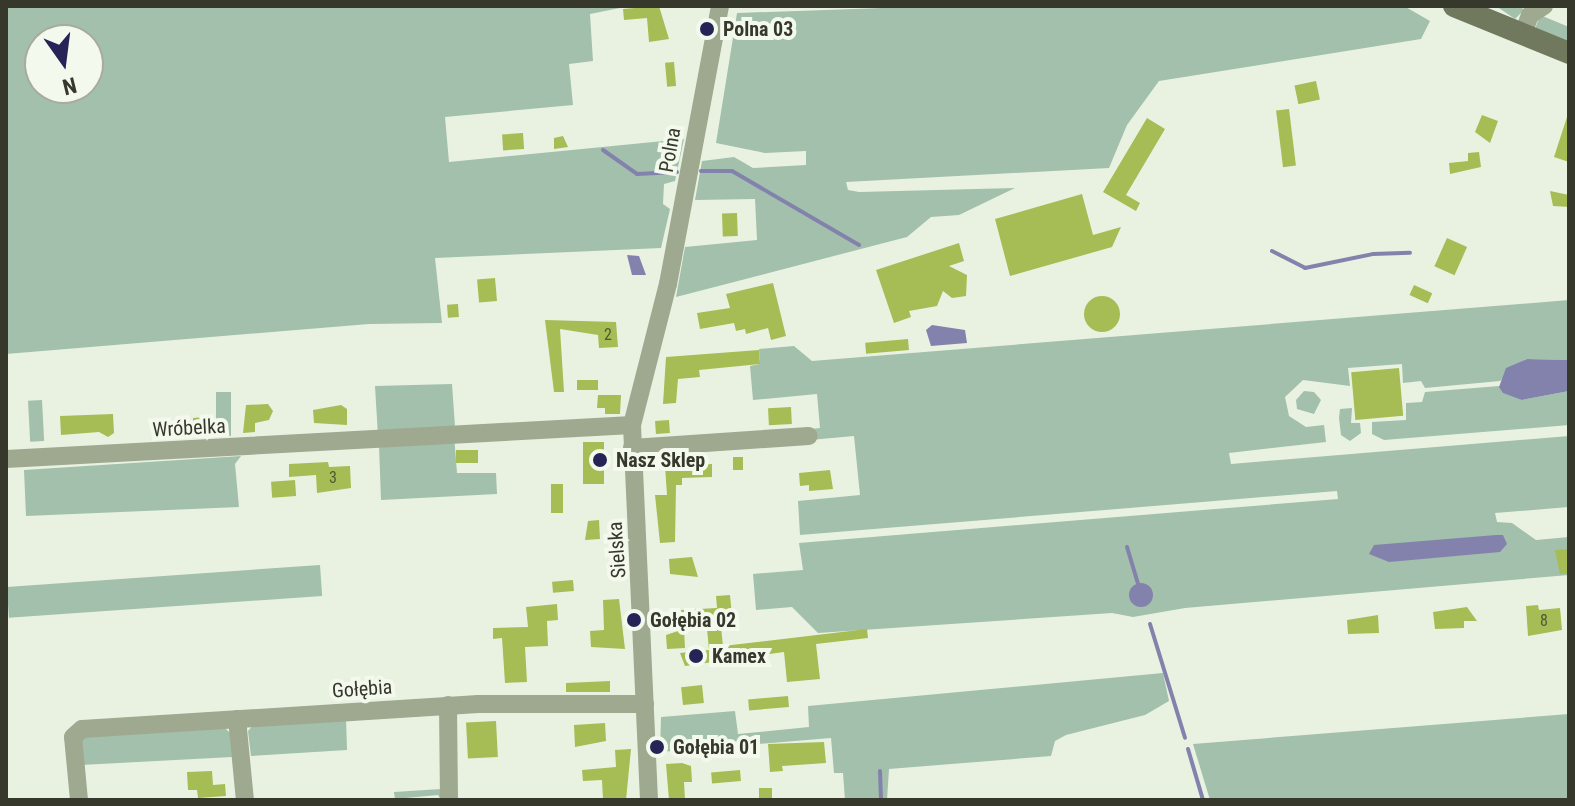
<!DOCTYPE html>
<meta charset="utf-8">
<style>
body{margin:0}
#map{position:relative;width:1575px;height:806px;overflow:hidden;background:#e9f2e1;font-family:"Roboto Condensed",sans-serif}
div>[style]{position:absolute}
.green>*{inset:0;background:#a2c0ac;transform-origin:0 0}
.water>*{inset:0;background:#8382ad}
.round{border-radius:50%}
.stream>*{height:4px;margin:-2px;padding:0 2px;transform-origin:2px;border-radius:2px;background:#8382ad}
.building>*{inset:0;background:#a5bd54;transform-origin:0 0}
.minor>*{height:18px;margin:-9px;padding:0 9px;transform-origin:9px;border-radius:9px;background:#9fa990}
.major>*{height:22px;margin:-11px;padding:0 11px;transform-origin:11px;border-radius:11px;background:#70795e}
.dots>*{width:22px;height:22px;translate:-50% -50%;box-sizing:border-box;border:4px solid #f3f9ed;border-radius:50%}
span{translate:-50% -50%;white-space:nowrap;text-align:center;line-height:1.15;-webkit-text-stroke:8px #f3f9ed;paint-order:stroke}
.number-label{font-size:16px;color:#515935}
.number-label span{-webkit-text-stroke-width:0}
.poi-label{font-size:20px;color:#35382b;font-weight:700}
.left{translate:0 -50%;text-align:left}
.street-label{font-size:20px;color:#35382b}
.frame{position:absolute;inset:0;border:8px solid #35382b;pointer-events:none}
.north{position:absolute;left:24px;top:24px;width:80px;height:80px;box-sizing:border-box;background:#f3f9ed;border:2px solid #a7ac9f;border-radius:50%;rotate:166deg;font-size:22px;font-weight:700;line-height:32px;text-align:center;color:#35382b}
.north::after{content:'';display:block;margin:auto;width:28px;height:36px;background:#262457;clip-path:polygon(50% 0,100% 100%,50% 72%,0 100%)}
</style>
<div id="map">
<div class="green">
<i style="clip-path:polygon(evenodd,6px 6px,630px 6px,590px 14px,593px 61px,569px 64px,573px 105px,445px 117px,449px 162px,684px 139px,675px 181px,664px 184px,663px 204px,670px 209px,661px 248px,435px 258px,442px 323px,369px 324px,6px 354px,6px 6px,40px 40px,88px 40px,88px 88px,40px 88px,40px 40px)"></i>
<i style="clip-path:polygon(939px 6px,1404px 6px,1430px 21px,1421px 39px,1159px 81px,1127px 125px,1109px 168px,846px 182px,848px 190px,859px 192px,1015px 188px,959px 215px,931px 217px,907px 237px,676px 297px,685px 247px,757px 240px,755px 199px,695px 200px,702px 161px,734px 157px,753px 168px,806px 165px,806px 151px,765px 153px,716px 143px,737px 13px)"></i>
<i style="clip-path:polygon(1496px 6px,1520px 6px,1524px 10px,1515px 19px)"></i>
<i style="clip-path:polygon(1540px 15px,1569px 27px,1569px 43px,1535px 29px)"></i>
<i style="clip-path:polygon(1569px 300px,1569px 360px,1526px 359px,1500px 381px,1425px 388px,1421px 381px,1403px 383px,1402px 364px,1348px 368px,1350px 386px,1303px 380px,1285px 397px,1289px 416px,1306px 427px,1324px 425px,1326px 442px,1229px 453px,1231px 464px,1569px 436px,1569px 507px,1495px 513px,1497px 522px,1512px 523px,1536px 540px,1569px 537px,1569px 575px,1185px 608px,1133px 617px,1112px 613px,818px 633px,792px 607px,756px 610px,753px 574px,803px 570px,799px 543px,1338px 499px,1337px 491px,800px 535px,798px 501px,860px 495px,854px 436px,810px 440px,810px 429px,820px 428px,817px 394px,753px 400px,750px 366px,760px 364px,759px 349px,794px 346px,812px 361px)"></i>
<i style="clip-path:polygon(452px 384px,455px 427px,378px 436px,375px 386px)"></i>
<i style="clip-path:polygon(1499px 386px,1522px 400px,1569px 391px,1569px 425px,1384px 440px,1372px 434px,1372px 422px,1406px 420px,1406px 403px,1422px 402px,1425px 392px)"></i>
<i style="clip-path:polygon(1304px 391px,1314px 392px,1321px 400px,1314px 414px,1297px 409px,1296px 400px)"></i>
<i style="left:216px;top:392px;width:15px;height:44px"></i>
<i style="left:42px;top:400px;width:41px;height:14px;rotate:87deg"></i>
<i style="clip-path:polygon(1352px 408px,1351px 423px,1360px 423px,1361px 433px,1350px 441px,1341px 435px,1339px 418px,1340px 409px)"></i>
<i style="clip-path:polygon(454px 435px,457px 473px,496px 473px,497px 494px,381px 500px,379px 446px)"></i>
<i style="clip-path:polygon(241px 456px,235px 464px,239px 507px,26px 516px,24px 470px)"></i>
<i style="left:320px;top:565px;width:31px;height:314px;rotate:86deg"></i>
<i style="clip-path:polygon(1163px 673px,1169px 701px,1145px 715px,1066px 735px,1055px 741px,1051px 756px,889px 769px,887px 800px,845px 800px,843px 773px,834px 773px,831px 738px,660px 752px,661px 717px,735px 711px,738px 734px,809px 727px,808px 706px)"></i>
<i style="clip-path:polygon(1569px 714px,1569px 800px,1210px 800px,1193px 744px)"></i>
<i style="clip-path:polygon(346px 718px,347px 750px,251px 756px,248px 731px,255px 723px)"></i>
<i style="clip-path:polygon(222px 725px,230px 733px,232px 757px,81px 765px,79px 740px,85px 732px)"></i>
<i style="clip-path:polygon(441px 789px,441px 800px,438px 795px,395px 799px,394px 792px)"></i>
</div>
<div class="water">
<i style="clip-path:polygon(627px 255px,639px 256px,646px 275px,632px 275px)"></i>
<i style="clip-path:polygon(932px 325px,965px 330px,967px 343px,931px 346px,926px 330px)"></i>
<i style="clip-path:polygon(1527px 359px,1569px 360px,1569px 391px,1522px 400px,1503px 393px,1499px 387px,1506px 368px)"></i>
<i style="clip-path:polygon(1496px 535px,1503px 535px,1507px 544px,1500px 552px,1389px 562px,1369px 554px,1374px 545px)"></i>
<i class="round" style="left:1129px;top:583px;width:24px;height:24px"></i>
</div>
<div class="stream">
<i style="left:603px;top:150px;width:42px;rotate:35.2deg"></i>
<i style="left:637px;top:174px;width:40px;rotate:-2.9deg"></i>
<i style="left:701px;top:171px;width:31px"></i>
<i style="left:732px;top:171px;width:147px;rotate:30.2deg"></i>
<i style="left:1272px;top:251px;width:37px;rotate:27deg"></i>
<i style="left:1305px;top:268px;width:69px;rotate:-11.6deg"></i>
<i style="left:1373px;top:254px;width:37px;rotate:-2deg"></i>
<i style="left:1127px;top:547px;width:42px;rotate:73.3deg"></i>
<i style="left:1150px;top:624px;width:119px;rotate:72.9deg"></i>
<i style="left:1188px;top:749px;width:53px;rotate:73.6deg"></i>
<i style="left:880px;top:771px;width:29px;rotate:88deg"></i>
</div>
<div class="building">
<i style="clip-path:polygon(659px 6px,669px 39px,649px 42px,647px 18px,624px 20px,623px 9px)"></i>
<i style="left:674px;top:62px;width:24px;height:9px;rotate:85deg"></i>
<i style="left:1316px;top:81px;width:19px;height:22px;rotate:78deg"></i>
<i style="left:1289px;top:109px;width:57px;height:13px;rotate:83deg"></i>
<i style="clip-path:polygon(1482px 115px,1498px 121px,1490px 143px,1475px 132px)"></i>
<i style="clip-path:polygon(1567px 117px,1569px 118px,1569px 162px,1554px 157px)"></i>
<i style="clip-path:polygon(1147px 118px,1165px 129px,1126px 195px,1140px 203px,1136px 211px,1103px 192px)"></i>
<i style="left:523px;top:133px;width:16px;height:21px;rotate:86deg"></i>
<i style="clip-path:polygon(563px 136px,568px 147px,554px 149px,554px 138px)"></i>
<i style="clip-path:polygon(1479px 152px,1481px 167px,1450px 174px,1449px 163px,1468px 161px,1468px 153px)"></i>
<i style="clip-path:polygon(1550px 191px,1569px 195px,1569px 207px,1553px 206px)"></i>
<i style="clip-path:polygon(1082px 194px,1093px 235px,1121px 227px,1112px 247px,1010px 276px,995px 219px)"></i>
<i style="left:737px;top:213px;width:23px;height:15px;rotate:88deg"></i>
<i style="left:1447px;top:238px;width:22px;height:31px;rotate:24deg"></i>
<i style="clip-path:polygon(959px 243px,964px 261px,949px 266px,967px 275px,966px 296px,952px 298px,943px 291px,937px 306px,909px 311px,911px 317px,894px 323px,876px 270px)"></i>
<i style="left:495px;top:278px;width:23px;height:18px;rotate:85deg"></i>
<i style="clip-path:polygon(773px 283px,786px 336px,771px 340px,768px 328px,746px 334px,745px 329px,736px 331px,734px 323px,700px 329px,697px 313px,730px 308px,726px 294px)"></i>
<i style="left:1414px;top:285px;width:20px;height:11px;rotate:24deg"></i>
<i class="round" style="left:1084px;top:296px;width:36px;height:36px"></i>
<i style="left:458px;top:304px;width:13px;height:11px;rotate:86deg"></i>
<i style="clip-path:polygon(545px 320px,616px 322px,618px 347px,599px 348px,598px 335px,560px 329px,564px 392px,554px 392px)"></i>
<i style="left:908px;top:339px;width:11px;height:43px;rotate:85deg"></i>
<i style="clip-path:polygon(759px 350px,760px 364px,699px 370px,700px 377px,678px 379px,676px 403px,663px 404px,666px 357px)"></i>
<i style="left:1399px;top:368px;width:48px;height:48px;rotate:85deg"></i>
<i style="left:598px;top:380px;width:10px;height:21px;rotate:90deg"></i>
<i style="clip-path:polygon(598px 395px,621px 395px,620px 414px,605px 414px,605px 408px,597px 408px)"></i>
<i style="clip-path:polygon(268px 404px,273px 411px,269px 420px,255px 423px,255px 432px,243px 433px,246px 405px)"></i>
<i style="clip-path:polygon(341px 405px,347px 409px,347px 425px,314px 423px,313px 410px)"></i>
<i style="left:791px;top:407px;width:17px;height:23px;rotate:87deg"></i>
<i style="clip-path:polygon(113px 414px,114px 433px,108px 437px,99px 432px,61px 435px,60px 416px)"></i>
<i style="clip-path:polygon(205px 417px,205px 429px,194px 429px,193px 418px)"></i>
<i style="left:669px;top:420px;width:13px;height:14px;rotate:86deg"></i>
<i style="left:583px;top:442px;width:21px;height:42px"></i>
<i style="left:478px;top:450px;width:13px;height:22px;rotate:90deg"></i>
<i style="left:733px;top:457px;width:10px;height:13px"></i>
<i style="clip-path:polygon(328px 462px,329px 467px,350px 466px,351px 488px,317px 493px,316px 475px,289px 477px,289px 464px)"></i>
<i style="clip-path:polygon(712px 464px,712px 477px,682px 478px,682px 485px,676px 485px,675px 542px,660px 543px,655px 495px,667px 495px,665px 466px)"></i>
<i style="clip-path:polygon(830px 470px,833px 489px,809px 491px,809px 485px,800px 486px,799px 473px)"></i>
<i style="left:295px;top:480px;width:16px;height:24px;rotate:86deg"></i>
<i style="left:551px;top:484px;width:12px;height:29px"></i>
<i style="clip-path:polygon(599px 520px,600px 539px,585px 540px,588px 521px)"></i>
<i style="clip-path:polygon(1569px 549px,1569px 573px,1560px 574px,1555px 550px)"></i>
<i style="left:625px;top:557px;width:18px;height:14px;rotate:87deg"></i>
<i style="clip-path:polygon(692px 557px,698px 577px,670px 574px,669px 559px)"></i>
<i style="left:573px;top:580px;width:11px;height:21px;rotate:85deg"></i>
<i style="clip-path:polygon(730px 595px,733px 626px,721px 627px,723px 646px,867px 629px,868px 638px,816px 644px,820px 679px,787px 682px,784px 652px,685px 666px,680px 653px,709px 650px,706px 618px,682px 620px,681px 610px,717px 608px,716px 596px)"></i>
<i style="clip-path:polygon(619px 599px,625px 649px,591px 647px,590px 631px,604px 630px,603px 600px)"></i>
<i style="clip-path:polygon(557px 604px,558px 620px,547px 621px,548px 646px,525px 647px,527px 682px,505px 683px,502px 638px,493px 639px,493px 628px,528px 627px,526px 607px)"></i>
<i style="clip-path:polygon(1538px 605px,1539px 610px,1560px 608px,1562px 630px,1528px 636px,1526px 606px)"></i>
<i style="clip-path:polygon(1467px 607px,1477px 621px,1464px 621px,1464px 628px,1435px 629px,1433px 612px)"></i>
<i style="clip-path:polygon(1378px 615px,1379px 633px,1348px 634px,1347px 620px)"></i>
<i style="clip-path:polygon(684px 629px,685px 648px,667px 649px,666px 635px)"></i>
<i style="clip-path:polygon(610px 681px,610px 692px,566px 692px,566px 683px)"></i>
<i style="left:702px;top:685px;width:18px;height:21px;rotate:84deg"></i>
<i style="left:788px;top:696px;width:11px;height:40px;rotate:85deg"></i>
<i style="left:496px;top:721px;width:36px;height:30px;rotate:87deg"></i>
<i style="clip-path:polygon(605px 723px,606px 741px,575px 747px,574px 725px)"></i>
<i style="clip-path:polygon(824px 742px,826px 763px,782px 766px,783px 771px,770px 772px,768px 744px)"></i>
<i style="clip-path:polygon(631px 749px,626px 800px,603px 800px,602px 780px,583px 781px,582px 770px,616px 767px,615px 750px)"></i>
<i style="clip-path:polygon(682px 763px,691px 766px,692px 782px,684px 782px,685px 800px,669px 800px,666px 764px)"></i>
<i style="left:740px;top:770px;width:11px;height:29px;rotate:85deg"></i>
<i style="clip-path:polygon(212px 771px,213px 785px,225px 784px,226px 796px,198px 798px,197px 790px,188px 790px,187px 772px)"></i>
<i style="left:772px;top:788px;width:12px;height:13px;rotate:90deg"></i>
</div>
<div class="minor">
<i style="left:1523px;top:34px;width:20px;rotate:-70deg"></i>
<i style="left:1530px;top:15px;width:17px;rotate:-33deg"></i>
<i style="left:632px;top:448px;width:177px;rotate:-3.9deg"></i>
<i style="left:6px;top:459px;width:627px;rotate:-3.11deg"></i>
<i style="left:448px;top:705px;width:95px;rotate:89.4deg"></i>
<i style="left:237px;top:719px;width:81px;rotate:84.4deg"></i>
<i style="left:79px;top:800px;width:63px;rotate:-95.4deg"></i>
<i style="left:73px;top:737px;width:12px;rotate:-42deg"></i>
<i style="left:82px;top:729px;width:397px;rotate:-3.6deg"></i>
<i style="left:478px;top:704px;width:167px"></i>
<i style="left:649px;top:800px;width:375px;rotate:-92.6deg"></i>
<i style="left:632px;top:425px;width:146px;rotate:-75.7deg"></i>
<i style="left:668px;top:284px;width:283px;rotate:-79.4deg"></i>
</div>
<div class="major">
<i style="left:1454px;top:6px;width:124px;rotate:22.2deg"></i>
</div>
<div class="dots">
<i style="left:707px;top:29px;background:#262457"></i>
<i style="left:600px;top:460px;background:#262457"></i>
<i style="left:634px;top:620px;background:#262457"></i>
<i style="left:696px;top:656px;background:#262457"></i>
<i style="left:657px;top:747px;background:#262457"></i>
</div>
<div class="number-label">
<span style="left:608px;top:335px">2</span>
<span style="left:333px;top:478px">3</span>
<span style="left:1544px;top:621px">8</span>
</div>
<div class="poi-label">
<span class="left" style="left:723px;top:29px">Polna 03</span>
<span class="left" style="left:616px;top:460px">Nasz Sklep</span>
<span class="left" style="left:650px;top:620px">Gołębia 02</span>
<span class="left" style="left:712px;top:656px">Kamex</span>
<span class="left" style="left:673px;top:747px">Gołębia 01</span>
</div>
<div class="street-label">
<span style="left:670px;top:150px;rotate:-80deg">Polna</span>
<span style="left:189px;top:428px;rotate:-3deg">Wróbelka</span>
<span style="left:617px;top:550px;rotate:-94deg">Sielska</span>
<span style="left:362px;top:689px;rotate:-4deg">Gołębia</span>
</div>
<div class="frame"></div>
<div class="north">N</div>
</div>
